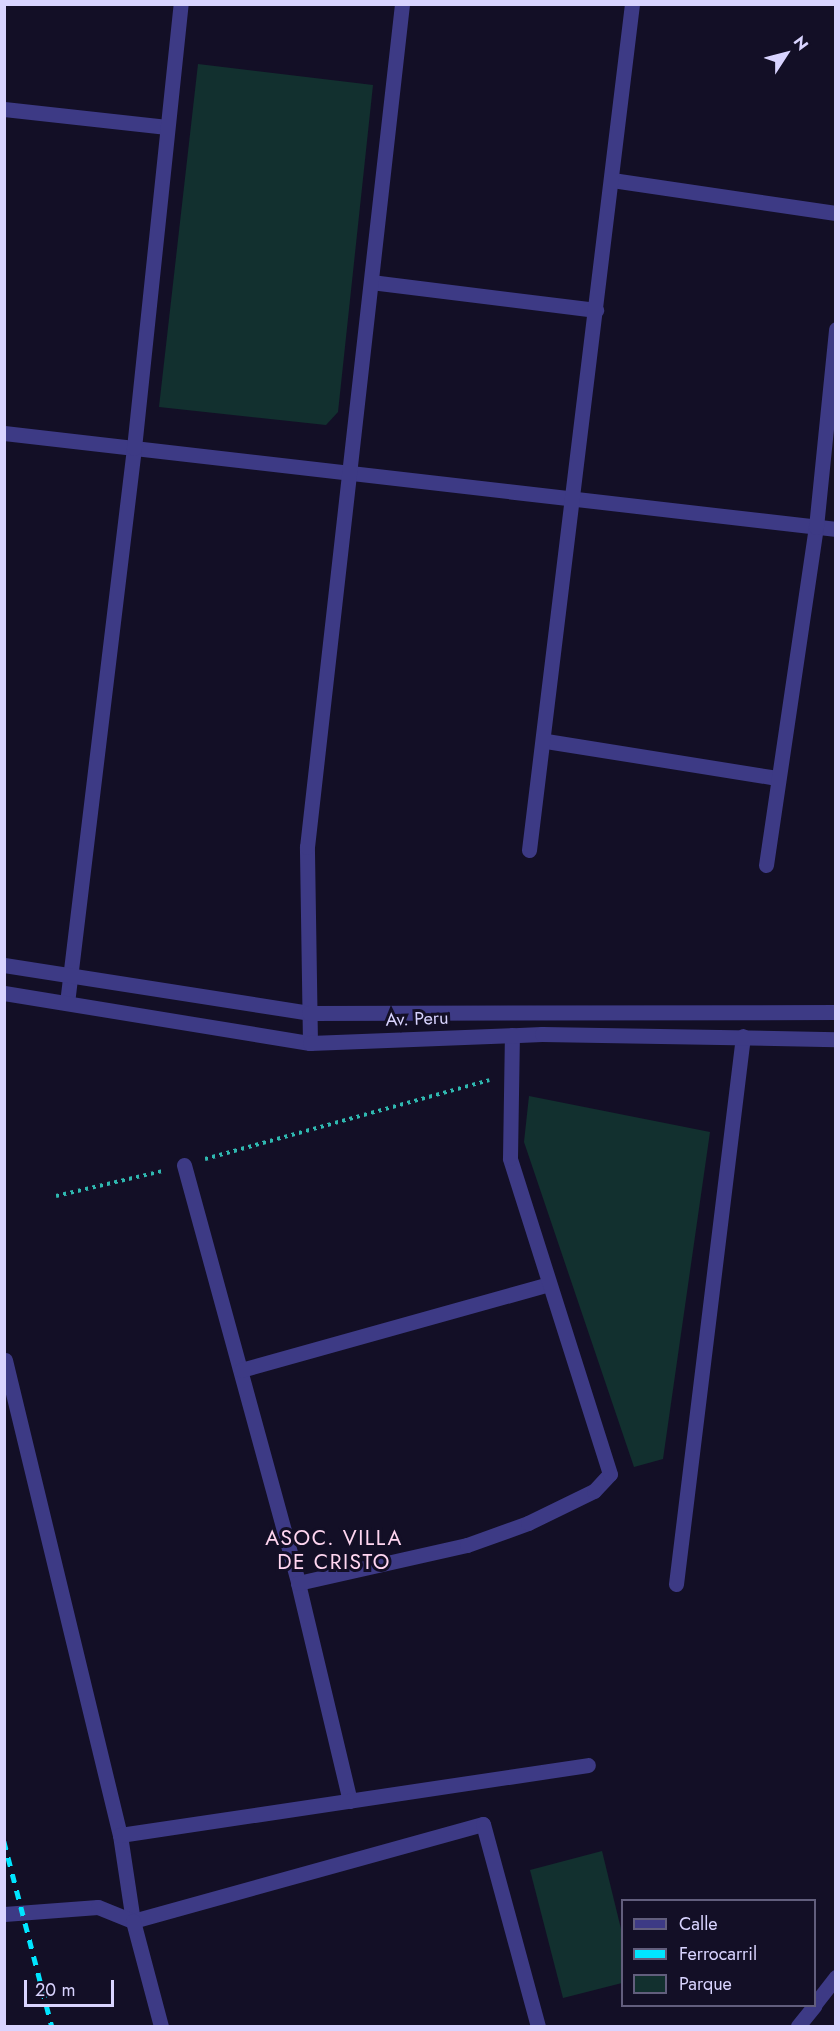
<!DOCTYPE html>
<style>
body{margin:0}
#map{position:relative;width:840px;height:2031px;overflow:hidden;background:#130f26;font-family:Jost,sans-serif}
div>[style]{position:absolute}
.green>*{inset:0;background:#12302f}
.path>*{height:4px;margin-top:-2px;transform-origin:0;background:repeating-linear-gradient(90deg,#2fb8b0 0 3px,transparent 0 7.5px)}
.minor>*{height:15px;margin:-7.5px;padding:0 7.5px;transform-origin:7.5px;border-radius:7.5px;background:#3d3a85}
.tertiary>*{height:15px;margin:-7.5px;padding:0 7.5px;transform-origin:7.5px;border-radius:7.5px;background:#3d3a85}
.rail>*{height:4.5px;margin-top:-2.25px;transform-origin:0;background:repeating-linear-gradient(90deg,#00e5ff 0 9px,transparent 0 17px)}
span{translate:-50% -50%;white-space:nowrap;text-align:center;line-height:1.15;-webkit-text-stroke:6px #130f26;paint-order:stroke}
.street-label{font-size:18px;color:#d9d4ff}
.quarter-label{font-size:21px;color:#ffd6f0;letter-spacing:1.5px}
.frame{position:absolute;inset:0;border:6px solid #d9d4ff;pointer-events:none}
.legend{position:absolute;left:621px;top:1899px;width:195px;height:108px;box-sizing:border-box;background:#130f26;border:2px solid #625e7d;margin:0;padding:8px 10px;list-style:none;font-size:18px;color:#d9d4ff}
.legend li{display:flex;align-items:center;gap:12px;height:30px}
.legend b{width:30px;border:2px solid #625e7d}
.north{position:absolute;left:756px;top:24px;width:60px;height:60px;-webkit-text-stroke:4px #130f26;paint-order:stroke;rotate:54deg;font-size:16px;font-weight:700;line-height:24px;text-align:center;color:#d9d4ff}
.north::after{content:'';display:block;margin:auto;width:21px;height:27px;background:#d9d4ff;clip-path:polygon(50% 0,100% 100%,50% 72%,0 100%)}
.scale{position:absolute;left:24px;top:1980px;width:90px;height:27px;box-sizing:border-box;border:3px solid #d9d4ff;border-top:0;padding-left:8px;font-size:18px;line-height:21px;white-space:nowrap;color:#d9d4ff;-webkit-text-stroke:4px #130f26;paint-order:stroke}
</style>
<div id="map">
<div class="green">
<i style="clip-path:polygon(198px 64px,373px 85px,338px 412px,326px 425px,159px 407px)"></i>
<i style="clip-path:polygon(529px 1096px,710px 1132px,663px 1459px,634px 1467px,524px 1142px)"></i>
<i style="clip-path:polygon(602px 1851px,622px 1933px,622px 1983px,563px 1998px,530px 1870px)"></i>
</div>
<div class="path">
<i style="left:205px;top:1159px;width:295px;rotate:-15.5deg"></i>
<i style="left:56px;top:1196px;width:110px;rotate:-13.2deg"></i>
</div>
<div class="minor">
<i style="left:4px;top:109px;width:164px;rotate:6.3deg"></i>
<i style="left:612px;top:180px;width:226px;rotate:8.4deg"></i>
<i style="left:371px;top:282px;width:227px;rotate:7.1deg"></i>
<i style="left:4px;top:433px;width:838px;rotate:6.58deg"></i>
<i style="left:546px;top:741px;width:234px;rotate:9.1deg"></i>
<i style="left:529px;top:850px;width:852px;rotate:-83.06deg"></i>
<i style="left:766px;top:865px;width:342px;rotate:-81.6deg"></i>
<i style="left:816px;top:527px;width:199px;rotate:-84.2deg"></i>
<i style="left:67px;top:1003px;width:559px;rotate:-83.12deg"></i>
<i style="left:134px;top:448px;width:446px;rotate:-84deg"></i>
<i style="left:310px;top:1043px;width:196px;rotate:-90.9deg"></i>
<i style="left:307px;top:847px;width:848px;rotate:-83.57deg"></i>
<i style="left:184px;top:1165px;width:433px;rotate:74.7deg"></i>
<i style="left:298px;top:1583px;width:224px;rotate:76.6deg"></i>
<i style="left:5px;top:1360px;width:489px;rotate:76.4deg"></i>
<i style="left:120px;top:1835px;width:87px;rotate:81.4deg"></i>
<i style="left:133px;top:1921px;width:363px;rotate:-15.5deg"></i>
<i style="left:483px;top:1824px;width:209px;rotate:74.8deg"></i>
<i style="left:241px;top:1370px;width:319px;rotate:-15.6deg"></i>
<i style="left:298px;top:1583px;width:173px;rotate:-12.7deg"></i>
<i style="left:467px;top:1545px;width:65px;rotate:-19.8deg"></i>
<i style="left:528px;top:1523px;width:73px;rotate:-25.9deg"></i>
<i style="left:594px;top:1491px;width:23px;rotate:-47deg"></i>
<i style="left:610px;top:1474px;width:331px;rotate:-107.6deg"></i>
<i style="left:510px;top:1158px;width:123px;rotate:-89.1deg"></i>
<i style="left:676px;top:1584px;width:552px;rotate:-83.03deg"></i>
<i style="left:120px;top:1835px;width:473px;rotate:-8.5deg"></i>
</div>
<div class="tertiary">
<i style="left:4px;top:965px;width:309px;rotate:8.9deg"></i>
<i style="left:309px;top:1013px;width:527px;rotate:-0.11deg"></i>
<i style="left:4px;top:993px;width:310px;rotate:9.3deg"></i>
<i style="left:310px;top:1043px;width:232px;rotate:-2.2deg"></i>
<i style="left:542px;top:1034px;width:294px;rotate:1deg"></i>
<i style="left:4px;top:1914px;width:94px;rotate:-4.3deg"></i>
<i style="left:98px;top:1907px;width:38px;rotate:22deg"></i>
<i style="left:133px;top:1921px;width:109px;rotate:75.1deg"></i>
<i style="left:814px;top:2005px;width:36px;rotate:-52deg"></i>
<i style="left:798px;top:2026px;width:26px;rotate:-51deg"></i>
</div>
<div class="rail">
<i style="left:4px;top:1841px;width:191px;rotate:75.5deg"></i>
</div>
<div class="street-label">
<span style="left:417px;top:1019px;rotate:-2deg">Av. Peru</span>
</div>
<div class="quarter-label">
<span style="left:334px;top:1550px">ASOC. VILLA<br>DE CRISTO</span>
</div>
<div class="frame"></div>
<ul class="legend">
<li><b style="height:8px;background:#3d3a85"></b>Calle</li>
<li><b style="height:8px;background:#00e5ff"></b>Ferrocarril</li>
<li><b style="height:16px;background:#12302f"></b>Parque</li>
</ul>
<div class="north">N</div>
<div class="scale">20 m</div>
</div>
